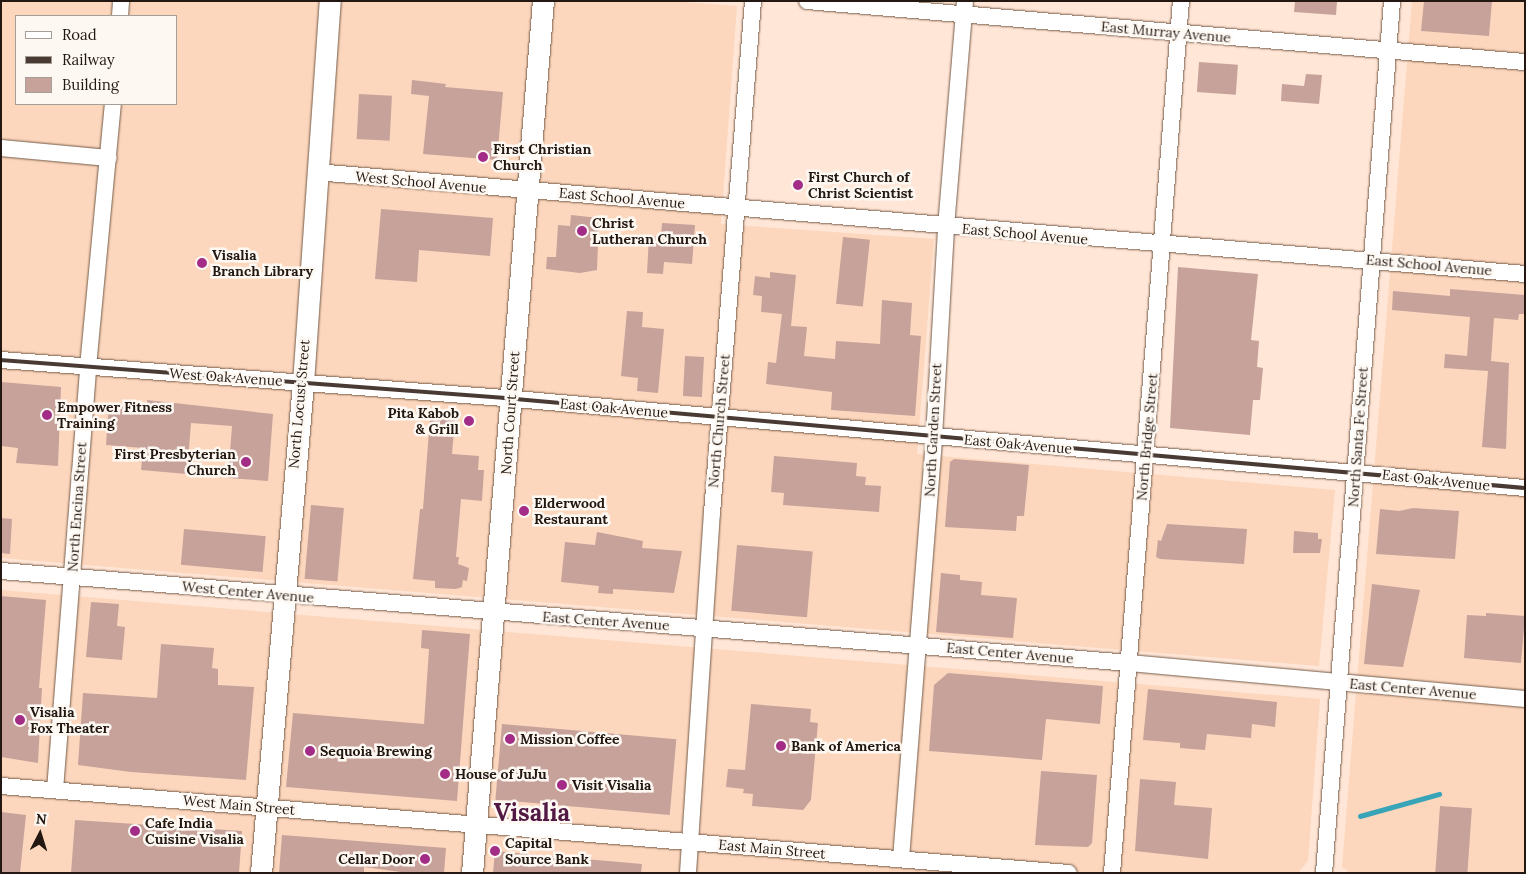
<!DOCTYPE html>
<style>
body{margin:0}
#map{position:relative;width:1526px;height:874px;overflow:hidden;background:#ffe6d6;font-family:Lora,serif}
div>[style]{position:absolute}
.built>*{inset:0;background:#fcd7bd}
.stream>*{height:4.5px;margin:-2.25px;padding:0 2.25px;transform-origin:2.25px;border-radius:2.25px;background:#37a4b7}
.building>*{inset:0;background:#c6a29b;transform-origin:0 0}
.roads{filter:drop-shadow(0 0 1px #755b49) drop-shadow(0 0 1px #755b49)}
.minor>*{height:16px;margin:-8px;padding:0 8px;transform-origin:8px;border-radius:8px;background:#fff}
.major>*{height:21px;margin:-10.5px;padding:0 10.5px;transform-origin:10.5px;border-radius:10.5px;background:#fff}
.rail>*{height:4px;margin:-2px;padding:0 2px;transform-origin:2px;border-radius:2px;background:#493b33}
.dots>*{width:14px;height:14px;translate:-50% -50%;box-sizing:border-box;border:2px solid #fef8f3;border-radius:50%}
span{translate:-50% -50%;white-space:nowrap;text-align:center;line-height:1.15;-webkit-text-stroke:5px #fef8f3;paint-order:stroke}
.street-label{font-size:14px;color:#231811}
.poi-label{font-size:14px;color:#231811;font-weight:700}
.left{translate:0 -50%;text-align:left}
.right{translate:-100% -50%;text-align:right}
.town-label{font-size:24px;color:#511943;font-weight:700}
.frame{position:absolute;inset:0;border:2px solid #231811;pointer-events:none}
.legend{position:absolute;left:15px;top:15px;width:162px;height:90px;box-sizing:border-box;background:#fef8f3;border:1px solid #a69e99;margin:0;padding:6px 9px;list-style:none;font-size:15px;color:#231811}
.legend li{display:flex;align-items:center;gap:10px;height:25px}
.legend b{width:25px;border:1px solid #a69e99}
.north{position:absolute;left:15px;top:809px;width:50px;height:50px;-webkit-text-stroke:4px #fef8f3;paint-order:stroke;rotate:5deg;font-size:14px;font-weight:700;line-height:20px;text-align:center;color:#231811}
.north::after{content:'';display:block;margin:auto;width:18px;height:22px;background:#231811;clip-path:polygon(50% 0,100% 100%,50% 72%,0 100%)}
</style>
<div id="map">
<div class="built">
<i style="clip-path:polygon(evenodd,1px 1px,672px 1px,737px 6px,721px 224px,934px 239px,917px 454px,1335px 490px,1319px 666px,1px 558px,1px 1px,16px 16px,176px 16px,176px 104px,16px 104px,16px 16px)"></i>
<i style="clip-path:polygon(1412px 1px,1525px 1px,1525px 873px,1350px 873px,1342px 867px)"></i>
<i style="clip-path:polygon(1px 590px,1320px 699px,1308px 861px,1298px 873px,1px 873px)"></i>
</div>
<div class="stream">
<i style="left:1360px;top:816px;width:82px;rotate:-15.6deg"></i>
</div>
<div class="building">
<i style="clip-path:polygon(1295px 1px,1337px 1px,1336px 15px,1294px 12px)"></i>
<i style="clip-path:polygon(1424px 1px,1492px 1px,1489px 36px,1421px 31px)"></i>
<i style="left:1199px;top:62px;width:39px;height:30px;rotate:4deg"></i>
<i style="clip-path:polygon(1306px 74px,1322px 75px,1319px 104px,1281px 101px,1282px 84px,1304px 86px)"></i>
<i style="clip-path:polygon(412px 80px,446px 84px,445px 87px,503px 92px,497px 160px,423px 154px,429px 96px,411px 94px)"></i>
<i style="left:359px;top:94px;width:33px;height:45px;rotate:3deg"></i>
<i style="clip-path:polygon(381px 209px,493px 218px,490px 256px,419px 250px,417px 282px,375px 279px)"></i>
<i style="clip-path:polygon(571px 215px,599px 218px,597px 270px,580px 273px,546px 269px,547px 257px,556px 257px,558px 225px,570px 226px)"></i>
<i style="clip-path:polygon(662px 223px,695px 225px,692px 264px,664px 262px,663px 274px,647px 273px,649px 236px,661px 237px)"></i>
<i style="left:843px;top:237px;width:27px;height:67px;rotate:6deg"></i>
<i style="clip-path:polygon(1178px 267px,1258px 274px,1251px 340px,1259px 341px,1257px 367px,1263px 368px,1260px 400px,1253px 400px,1250px 435px,1170px 428px)"></i>
<i style="clip-path:polygon(770px 272px,796px 275px,791px 326px,807px 327px,804px 356px,835px 359px,836px 341px,880px 344px,882px 300px,912px 303px,910px 335px,921px 336px,915px 416px,831px 410px,832px 392px,766px 384px,768px 362px,776px 363px,782px 314px,761px 312px,762px 296px,753px 295px,755px 276px,770px 278px)"></i>
<i style="clip-path:polygon(1450px 289px,1525px 295px,1525px 314px,1519px 314px,1518px 320px,1494px 318px,1491px 361px,1509px 363px,1506px 449px,1482px 447px,1488px 371px,1444px 368px,1445px 354px,1467px 356px,1470px 317px,1392px 310px,1393px 291px,1450px 296px)"></i>
<i style="clip-path:polygon(627px 311px,643px 312px,642px 327px,664px 329px,658px 393px,637px 391px,638px 378px,621px 376px)"></i>
<i style="left:685px;top:356px;width:19px;height:40px;rotate:3deg"></i>
<i style="clip-path:polygon(1px 382px,61px 387px,58px 466px,16px 463px,18px 448px,1px 446px)"></i>
<i style="clip-path:polygon(147px 400px,273px 414px,268px 481px,228px 478px,232px 426px,191px 423px,187px 474px,141px 470px,143px 448px,106px 445px,109px 403px,147px 406px)"></i>
<i style="clip-path:polygon(430px 418px,455px 420px,452px 454px,479px 456px,478px 470px,484px 470px,482px 501px,461px 499px,456px 557px,459px 557px,458px 564px,469px 568px,467px 581px,463px 580px,462px 587px,456px 589px,435px 588px,435px 581px,413px 579px,420px 509px,423px 509px)"></i>
<i style="clip-path:polygon(774px 456px,857px 463px,856px 476px,866px 477px,865px 485px,881px 486px,879px 512px,783px 505px,784px 493px,771px 492px)"></i>
<i style="clip-path:polygon(954px 459px,1029px 465px,1024px 516px,1017px 516px,1016px 531px,945px 527px,950px 462px)"></i>
<i style="left:311px;top:505px;width:33px;height:74px;rotate:5deg"></i>
<i style="clip-path:polygon(1413px 508px,1459px 511px,1455px 559px,1376px 554px,1380px 509px,1399px 511px)"></i>
<i style="clip-path:polygon(1px 518px,12px 519px,10px 554px,1px 553px)"></i>
<i style="clip-path:polygon(1167px 524px,1247px 529px,1244px 564px,1160px 559px,1156px 557px,1158px 540px,1161px 541px)"></i>
<i style="left:184px;top:529px;width:82px;height:36px;rotate:5deg"></i>
<i style="clip-path:polygon(1294px 531px,1318px 533px,1318px 539px,1322px 539px,1320px 553px,1293px 553px)"></i>
<i style="clip-path:polygon(597px 532px,643px 541px,642px 548px,682px 551px,674px 593px,613px 589px,613px 594px,598px 593px,599px 586px,561px 582px,565px 542px,595px 545px)"></i>
<i style="left:737px;top:545px;width:76px;height:66px;rotate:5deg"></i>
<i style="clip-path:polygon(941px 573px,960px 575px,960px 580px,982px 582px,981px 595px,1017px 598px,1013px 638px,936px 632px)"></i>
<i style="clip-path:polygon(1372px 584px,1420px 590px,1403px 667px,1364px 664px)"></i>
<i style="clip-path:polygon(1px 596px,46px 600px,39px 688px,42px 688px,38px 763px,1px 757px)"></i>
<i style="clip-path:polygon(91px 602px,119px 604px,117px 626px,125px 627px,122px 660px,86px 657px)"></i>
<i style="clip-path:polygon(1486px 613px,1525px 616px,1521px 663px,1464px 658px,1467px 615px,1486px 616px)"></i>
<i style="clip-path:polygon(422px 630px,470px 634px,457px 801px,286px 787px,293px 713px,424px 724px,429px 649px,421px 648px)"></i>
<i style="clip-path:polygon(161px 644px,214px 648px,212px 668px,218px 669px,218px 685px,254px 687px,246px 780px,131px 772px,78px 765px,83px 693px,157px 698px)"></i>
<i style="clip-path:polygon(948px 673px,1103px 686px,1100px 724px,1046px 719px,1042px 760px,929px 751px,934px 685px)"></i>
<i style="clip-path:polygon(1148px 689px,1277px 702px,1275px 727px,1252px 724px,1251px 738px,1207px 734px,1205px 750px,1180px 748px,1180px 743px,1143px 740px)"></i>
<i style="clip-path:polygon(751px 704px,811px 709px,810px 722px,818px 723px,811px 800px,803px 810px,752px 806px,753px 794px,743px 793px,744px 789px,726px 787px,728px 769px,745px 770px)"></i>
<i style="left:502px;top:724px;width:175px;height:76px;rotate:5deg"></i>
<i style="clip-path:polygon(1041px 771px,1097px 775px,1092px 843px,1088px 847px,1035px 845px)"></i>
<i style="clip-path:polygon(1140px 779px,1176px 782px,1174px 805px,1212px 808px,1208px 859px,1135px 851px)"></i>
<i style="left:1440px;top:806px;width:32px;height:67px;rotate:4deg"></i>
<i style="clip-path:polygon(1px 812px,26px 815px,20px 873px,1px 873px)"></i>
<i style="clip-path:polygon(75px 820px,242px 831px,239px 873px,71px 873px)"></i>
<i style="clip-path:polygon(282px 835px,446px 848px,444px 873px,408px 873px,364px 867px,364px 873px,279px 873px)"></i>
<i style="clip-path:polygon(495px 851px,642px 864px,641px 873px,493px 873px)"></i>
</div>
<div class="roads">
<div class="minor">
<i style="left:807px;top:1px;width:721px;rotate:4.86deg"></i>
<i style="left:120px;top:16px;width:15px;rotate:-86deg"></i>
<i style="left:1px;top:148px;width:108px;rotate:5.3deg"></i>
<i style="left:316px;top:172px;width:1213px;rotate:4.82deg"></i>
<i style="left:1px;top:360px;width:504px;rotate:4.32deg"></i>
<i style="left:504px;top:398px;width:1025px;rotate:5.04deg"></i>
<i style="left:1px;top:571px;width:1132px;rotate:4.66deg"></i>
<i style="left:1129px;top:663px;width:398px;rotate:5.2deg"></i>
<i style="left:1px;top:786px;width:1071px;rotate:4.66deg"></i>
<i style="left:55px;top:790px;width:424px;rotate:-85.5deg"></i>
<i style="left:88px;top:367px;width:264px;rotate:-84.6deg"></i>
<i style="left:901px;top:859px;width:423px;rotate:-85.5deg"></i>
<i style="left:934px;top:437px;width:210px;rotate:-86.7deg"></i>
<i style="left:946px;top:227px;width:227px;rotate:-85.2deg"></i>
<i style="left:688px;top:873px;width:361px;rotate:-86.2deg"></i>
<i style="left:712px;top:513px;width:514px;rotate:-85.42deg"></i>
<i style="left:1112px;top:873px;width:875px;rotate:-85.48deg"></i>
<i style="left:1324px;top:873px;width:875px;rotate:-85.54deg"></i>
</div>
<div class="major">
<i style="left:261px;top:873px;width:492px;rotate:-85.1deg"></i>
<i style="left:303px;top:383px;width:383px;rotate:-86deg"></i>
<i style="left:472px;top:873px;width:875px;rotate:-85.35deg"></i>
</div>
</div>
<div class="rail">
<i style="left:1px;top:360px;width:504px;rotate:4.32deg"></i>
<i style="left:504px;top:398px;width:1025px;rotate:5.04deg"></i>
</div>
<div class="dots">
<i style="left:483px;top:157px;background:#a32d86"></i>
<i style="left:798px;top:185px;background:#a32d86"></i>
<i style="left:582px;top:231px;background:#a32d86"></i>
<i style="left:202px;top:263px;background:#a32d86"></i>
<i style="left:47px;top:415px;background:#a32d86"></i>
<i style="left:469px;top:421px;background:#a32d86"></i>
<i style="left:246px;top:462px;background:#a32d86"></i>
<i style="left:524px;top:511px;background:#a32d86"></i>
<i style="left:20px;top:720px;background:#a32d86"></i>
<i style="left:510px;top:739px;background:#a32d86"></i>
<i style="left:781px;top:746px;background:#a32d86"></i>
<i style="left:310px;top:751px;background:#a32d86"></i>
<i style="left:445px;top:774px;background:#a32d86"></i>
<i style="left:562px;top:785px;background:#a32d86"></i>
<i style="left:135px;top:831px;background:#a32d86"></i>
<i style="left:495px;top:851px;background:#a32d86"></i>
<i style="left:425px;top:859px;background:#a32d86"></i>
</div>
<div class="street-label">
<span style="left:1166px;top:32px;rotate:5deg">East Murray Avenue</span>
<span style="left:421px;top:182px;rotate:5deg">West School Avenue</span>
<span style="left:622px;top:198px;rotate:5deg">East School Avenue</span>
<span style="left:1025px;top:234px;rotate:5deg">East School Avenue</span>
<span style="left:1429px;top:265px;rotate:5deg">East School Avenue</span>
<span style="left:226px;top:377px;rotate:4deg">West Oak Avenue</span>
<span style="left:299px;top:404px;rotate:-85deg">North Locust Street</span>
<span style="left:614px;top:408px;rotate:5deg">East Oak Avenue</span>
<span style="left:510px;top:413px;rotate:-86deg">North Court Street</span>
<span style="left:719px;top:421px;rotate:-85deg">North Church Street</span>
<span style="left:933px;top:430px;rotate:-87deg">North Garden Street</span>
<span style="left:1147px;top:437px;rotate:-85deg">North Bridge Street</span>
<span style="left:1358px;top:437px;rotate:-86deg">North Santa Fe Street</span>
<span style="left:1018px;top:444px;rotate:5deg">East Oak Avenue</span>
<span style="left:1436px;top:480px;rotate:6deg">East Oak Avenue</span>
<span style="left:77px;top:507px;rotate:-86deg">North Encina Street</span>
<span style="left:248px;top:592px;rotate:5deg">West Center Avenue</span>
<span style="left:606px;top:621px;rotate:4deg">East Center Avenue</span>
<span style="left:1010px;top:653px;rotate:5deg">East Center Avenue</span>
<span style="left:1413px;top:689px;rotate:5deg">East Center Avenue</span>
<span style="left:239px;top:805px;rotate:5deg">West Main Street</span>
<span style="left:772px;top:849px;rotate:5deg">East Main Street</span>
</div>
<div class="poi-label">
<span class="left" style="left:493px;top:157px">First Christian<br>Church</span>
<span class="left" style="left:808px;top:185px">First Church of<br>Christ Scientist</span>
<span class="left" style="left:592px;top:231px">Christ<br>Lutheran Church</span>
<span class="left" style="left:212px;top:263px">Visalia<br>Branch Library</span>
<span class="left" style="left:57px;top:415px">Empower Fitness<br>Training</span>
<span class="right" style="left:459px;top:421px">Pita Kabob<br>&amp; Grill</span>
<span class="right" style="left:236px;top:462px">First Presbyterian<br>Church</span>
<span class="left" style="left:534px;top:511px">Elderwood<br>Restaurant</span>
<span class="left" style="left:30px;top:720px">Visalia<br>Fox Theater</span>
<span class="left" style="left:520px;top:739px">Mission Coffee</span>
<span class="left" style="left:791px;top:746px">Bank of America</span>
<span class="left" style="left:320px;top:751px">Sequoia Brewing</span>
<span class="left" style="left:455px;top:774px">House of JuJu</span>
<span class="left" style="left:572px;top:785px">Visit Visalia</span>
<span class="left" style="left:145px;top:831px">Cafe India<br>Cuisine Visalia</span>
<span class="left" style="left:505px;top:851px">Capital<br>Source Bank</span>
<span class="right" style="left:415px;top:859px">Cellar Door</span>
</div>
<div class="town-label">
<span style="left:532px;top:813px">Visalia</span>
</div>
<div class="frame"></div>
<ul class="legend">
<li><b style="height:6px;background:#fff"></b>Road</li>
<li><b style="height:6px;background:#493b33"></b>Railway</li>
<li><b style="height:14px;background:#c6a29b"></b>Building</li>
</ul>
<div class="north">N</div>
</div>
